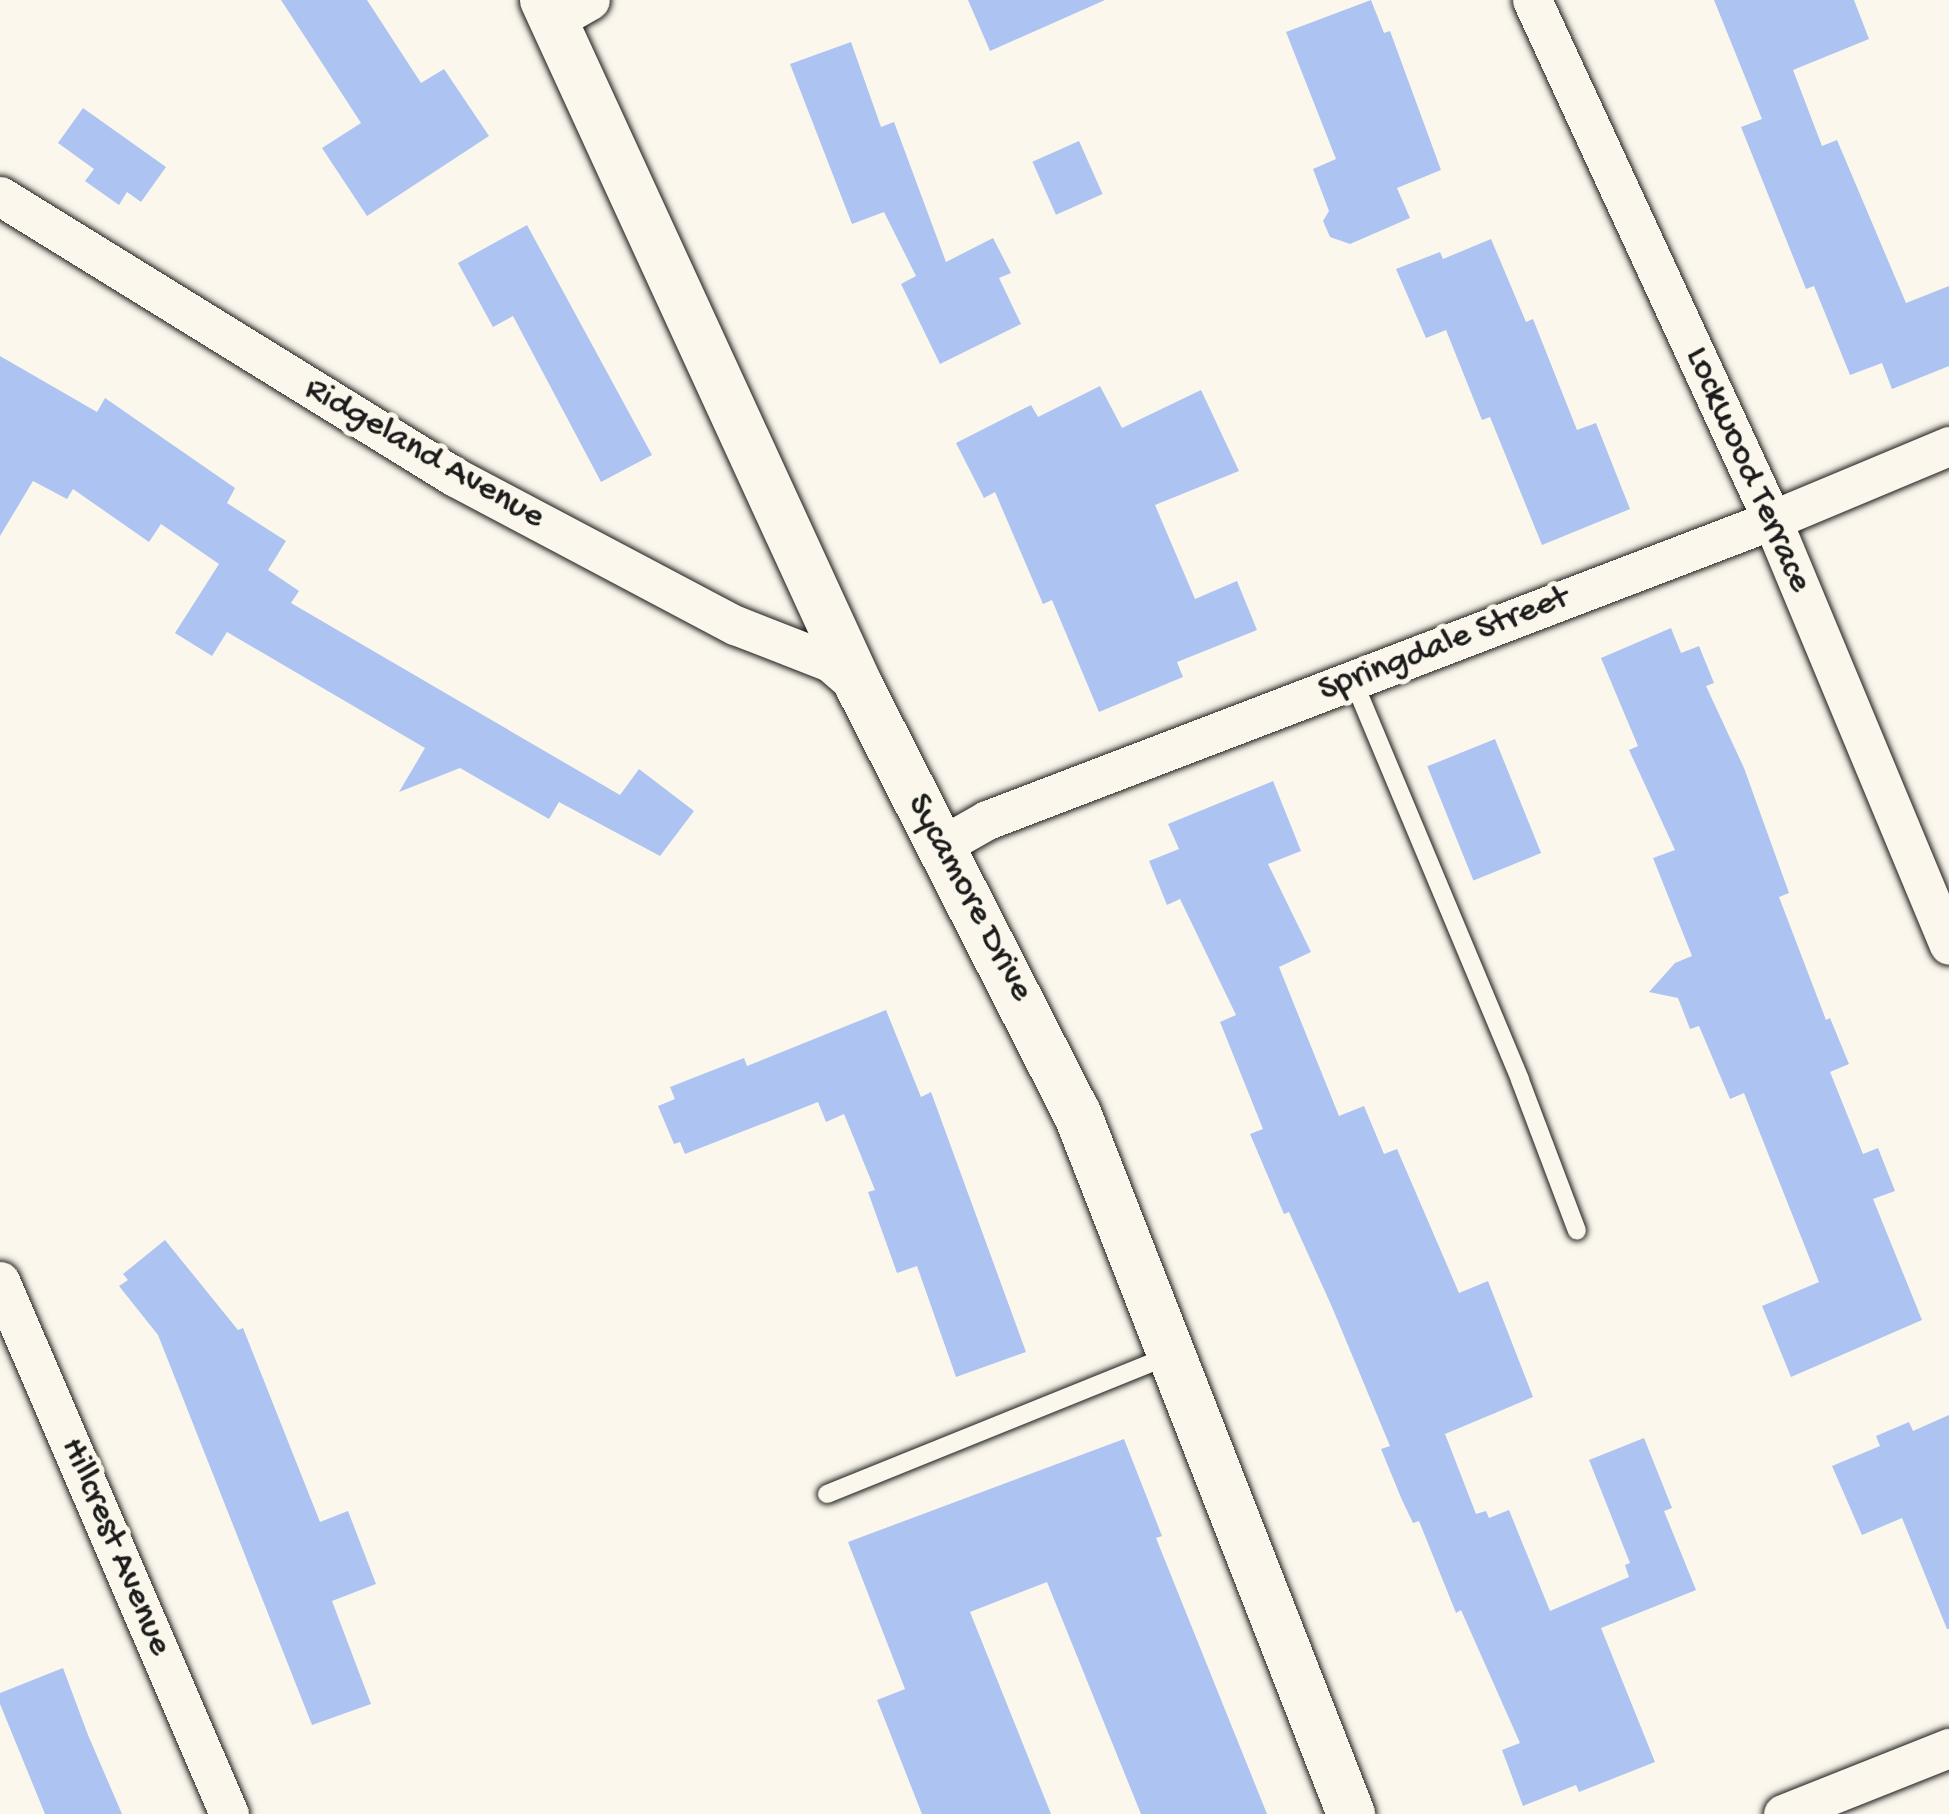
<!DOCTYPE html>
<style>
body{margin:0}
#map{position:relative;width:1949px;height:1814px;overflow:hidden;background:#fbf7ec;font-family:"Gochi Hand",sans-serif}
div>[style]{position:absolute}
.building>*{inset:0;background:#adc4f2;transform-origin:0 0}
.roads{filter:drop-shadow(0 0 3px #1c1c1c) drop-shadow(0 0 3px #1c1c1c)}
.service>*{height:18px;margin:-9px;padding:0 9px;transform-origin:9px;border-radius:9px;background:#fbf7ec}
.minor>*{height:39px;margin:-19.5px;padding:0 19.5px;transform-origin:19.5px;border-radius:19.5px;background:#fbf7ec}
.tertiary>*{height:48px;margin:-24px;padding:0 24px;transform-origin:24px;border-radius:24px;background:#fbf7ec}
span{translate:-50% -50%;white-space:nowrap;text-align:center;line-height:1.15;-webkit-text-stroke:10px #fbf7ec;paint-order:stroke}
.street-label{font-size:36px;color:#1c1c1c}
</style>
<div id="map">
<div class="building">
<i style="clip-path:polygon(281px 0,367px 0,421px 83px,444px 69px,489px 136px,367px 216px,322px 148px,361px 123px)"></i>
<i style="clip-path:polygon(968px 0,1105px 0,990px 51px)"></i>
<i style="clip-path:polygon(1371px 0,1384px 33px,1390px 31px,1441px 170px,1397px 188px,1410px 218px,1350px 244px,1330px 237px,1323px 221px,1329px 211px,1313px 169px,1336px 159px,1286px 32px)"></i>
<i style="clip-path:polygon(1714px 0,1854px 0,1869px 39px,1793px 70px,1822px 146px,1837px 140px,1906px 303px,1949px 286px,1949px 366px,1892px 389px,1882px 363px,1850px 375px,1814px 286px,1806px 289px,1741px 127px,1762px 119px)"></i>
<i style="clip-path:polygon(851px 42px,881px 127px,894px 122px,946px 262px,993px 238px,1011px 273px,999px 278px,1021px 324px,940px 364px,901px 284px,916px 276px,884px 212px,852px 224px,790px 64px)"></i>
<i style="clip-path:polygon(83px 108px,166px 167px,141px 202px,127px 192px,119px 205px,85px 181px,94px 169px,58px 143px)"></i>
<i style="left:1079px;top:141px;width:58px;height:51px;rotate:66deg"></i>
<i style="clip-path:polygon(527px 225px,652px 455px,601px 482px,513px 316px,493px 327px,458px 263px)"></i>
<i style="clip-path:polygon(1491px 239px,1526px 322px,1533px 319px,1577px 430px,1596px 423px,1630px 509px,1542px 545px,1490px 417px,1482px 420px,1446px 330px,1426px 338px,1396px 269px,1440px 252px,1443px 259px)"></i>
<i style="clip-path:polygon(0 356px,97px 412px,105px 398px,235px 488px,227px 503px,286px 541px,268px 570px,299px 591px,291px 603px,620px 795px,639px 769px,694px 811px,660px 856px,559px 802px,549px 819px,460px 768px,399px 792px,425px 748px,227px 632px,212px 656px,175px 633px,219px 564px,161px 524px,149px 542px,73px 489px,67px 499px,33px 481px,0 536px)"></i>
<i style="clip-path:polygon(1100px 386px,1122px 428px,1201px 390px,1239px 471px,1155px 505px,1195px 599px,1237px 581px,1257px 630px,1177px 662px,1183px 677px,1099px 712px,1052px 600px,1043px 604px,995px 492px,984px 498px,956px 443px,1031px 405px,1038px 417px)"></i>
<i style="clip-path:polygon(1671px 628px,1681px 653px,1699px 646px,1714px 683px,1706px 686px,1744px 768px,1789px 893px,1779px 897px,1826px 1020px,1830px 1018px,1849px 1064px,1830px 1072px,1863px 1154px,1878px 1148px,1895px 1191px,1873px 1199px,1922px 1320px,1791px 1377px,1762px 1306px,1819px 1282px,1744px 1093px,1730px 1099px,1699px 1026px,1690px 1029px,1678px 998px,1649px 992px,1675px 963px,1692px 956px,1653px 858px,1675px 850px,1629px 750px,1638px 746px,1601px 658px)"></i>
<i style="left:1495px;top:739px;width:123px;height:73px;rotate:68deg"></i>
<i style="clip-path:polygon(1273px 781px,1301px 851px,1268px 864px,1311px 952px,1279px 967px,1339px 1116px,1364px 1106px,1384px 1154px,1397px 1149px,1459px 1293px,1488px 1281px,1533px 1397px,1445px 1434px,1476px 1514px,1486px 1511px,1489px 1518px,1509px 1510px,1550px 1611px,1629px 1577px,1625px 1565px,1630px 1563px,1589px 1460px,1644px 1438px,1672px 1508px,1664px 1511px,1696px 1590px,1601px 1628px,1655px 1762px,1579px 1792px,1576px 1785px,1523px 1806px,1502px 1750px,1520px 1743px,1461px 1610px,1456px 1613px,1419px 1521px,1413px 1523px,1402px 1500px,1381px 1449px,1390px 1446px,1332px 1307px,1289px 1212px,1284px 1214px,1250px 1134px,1263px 1129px,1220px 1022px,1236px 1015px,1180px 899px,1167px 905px,1149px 861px,1179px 849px,1168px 824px)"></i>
<i style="clip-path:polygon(886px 1010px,921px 1097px,931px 1092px,1026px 1352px,956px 1377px,917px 1266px,897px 1273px,868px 1192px,875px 1190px,844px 1114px,826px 1122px,818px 1102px,685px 1154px,680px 1142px,674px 1144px,658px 1106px,675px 1099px,670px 1087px,744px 1058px,747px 1066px)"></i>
<i style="clip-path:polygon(165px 1240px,238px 1330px,243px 1328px,320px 1522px,348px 1511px,376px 1584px,332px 1601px,371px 1704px,312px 1725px,158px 1335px,119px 1286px,128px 1280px,123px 1274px)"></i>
<i style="clip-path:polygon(1949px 1415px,1949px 1629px,1947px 1629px,1902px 1518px,1862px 1535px,1832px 1466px,1880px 1446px,1876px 1436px,1909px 1422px,1913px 1431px)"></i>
<i style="clip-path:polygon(1124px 1439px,1162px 1536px,1156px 1538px,1267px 1814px,1141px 1814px,1047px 1582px,970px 1612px,1051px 1814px,922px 1814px,877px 1700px,905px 1689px,848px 1542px)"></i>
<i style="clip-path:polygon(63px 1668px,88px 1735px,122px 1814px,45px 1814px,0 1704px,0 1693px)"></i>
</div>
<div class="roads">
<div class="service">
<i style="left:1353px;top:680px;width:433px;rotate:67.3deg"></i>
<i style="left:1520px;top:1080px;width:161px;rotate:69.3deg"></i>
<i style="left:827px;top:1494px;width:368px;rotate:-22deg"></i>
</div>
<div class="minor">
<i style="left:1532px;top:0;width:573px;rotate:65.22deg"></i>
<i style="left:1772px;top:520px;width:460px;rotate:67.4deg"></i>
<i style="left:555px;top:20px;width:40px;rotate:-29.7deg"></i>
<i style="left:0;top:196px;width:535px;rotate:31.7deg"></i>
<i style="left:455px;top:477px;width:317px;rotate:27.9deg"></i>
<i style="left:735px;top:625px;width:102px;rotate:21.3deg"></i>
<i style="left:830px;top:662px;width:40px;rotate:41deg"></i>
<i style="left:941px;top:846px;width:53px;rotate:-29.5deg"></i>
<i style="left:987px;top:820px;width:840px;rotate:-20.92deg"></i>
<i style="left:1772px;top:520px;width:192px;rotate:-22.7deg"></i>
<i style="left:0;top:1281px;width:580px;rotate:66.75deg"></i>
<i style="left:1783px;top:1814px;width:179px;rotate:-21.7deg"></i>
</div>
<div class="tertiary">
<i style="left:544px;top:0;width:757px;rotate:65.33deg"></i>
<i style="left:860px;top:688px;width:477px;rotate:63deg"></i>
<i style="left:1077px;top:1113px;width:753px;rotate:68.65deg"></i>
</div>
</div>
<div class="street-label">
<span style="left:424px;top:454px;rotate:30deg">Ridgeland Avenue</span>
<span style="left:1747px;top:470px;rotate:66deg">Lockwood Terrace</span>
<span style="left:1444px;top:645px;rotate:-21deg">Springdale Street</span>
<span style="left:969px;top:898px;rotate:62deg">Sycamore Drive</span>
<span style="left:115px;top:1547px;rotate:67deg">Hillcrest Avenue</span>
</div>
</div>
